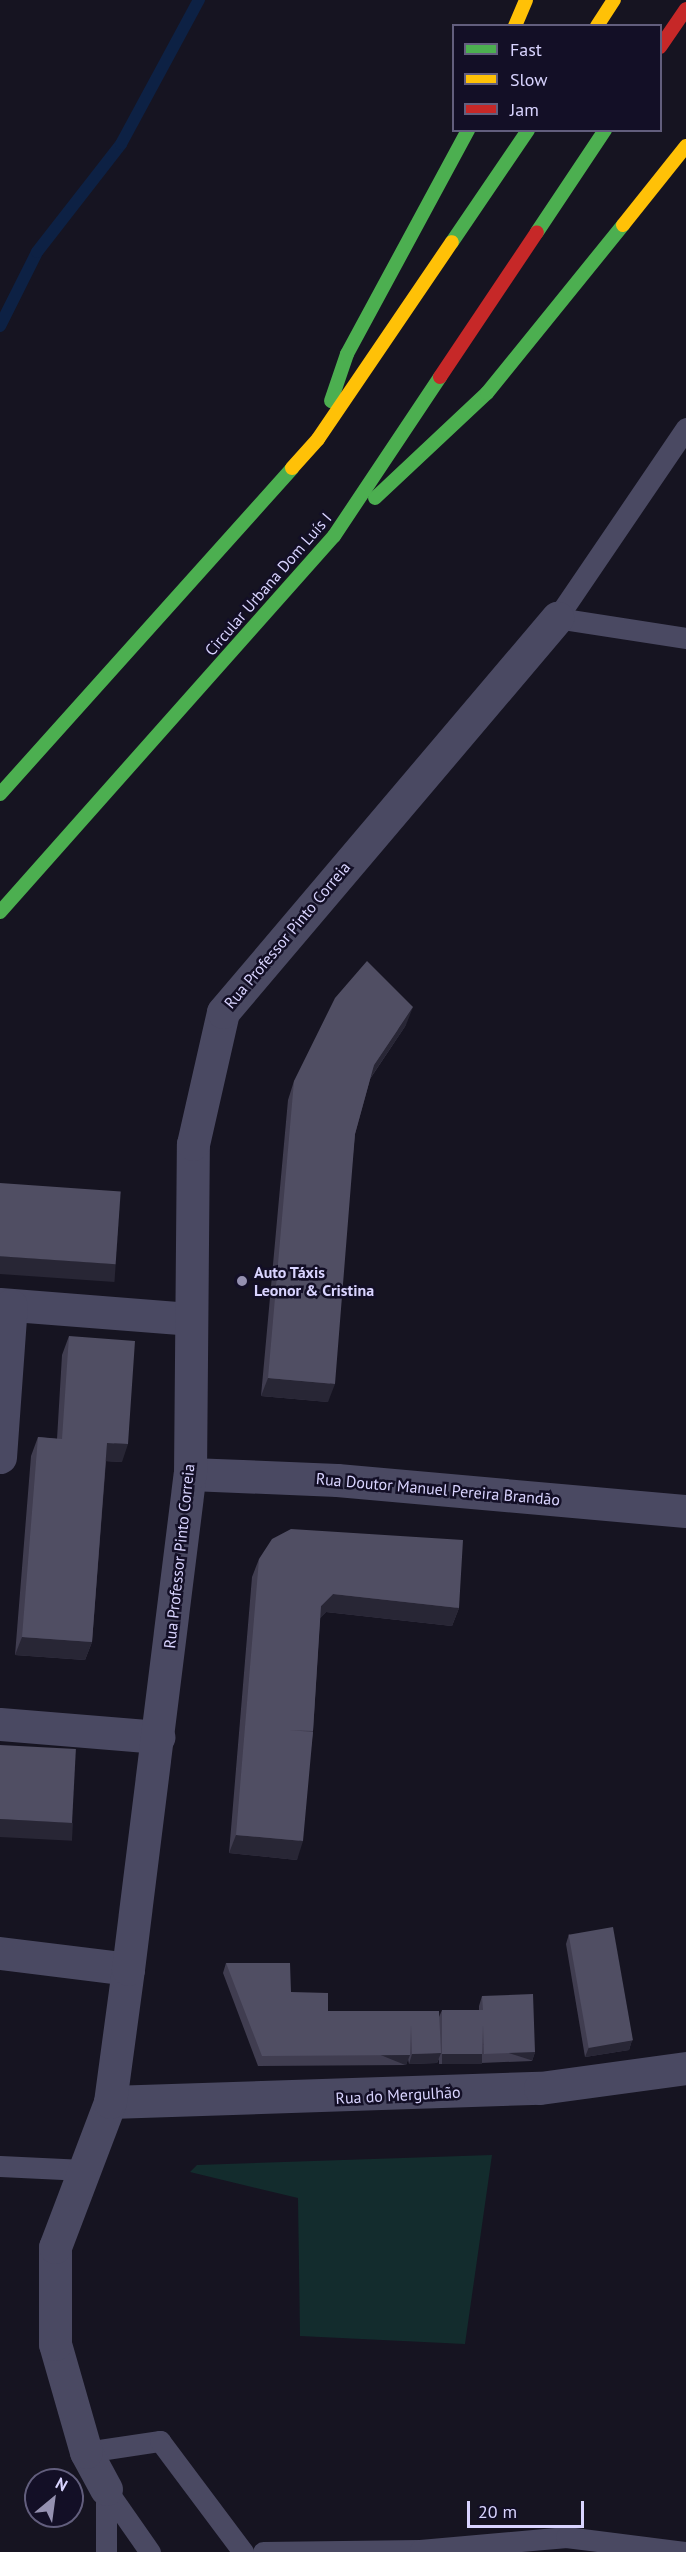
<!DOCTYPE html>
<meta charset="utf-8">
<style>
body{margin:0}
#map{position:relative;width:686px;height:2552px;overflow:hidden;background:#161421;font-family:"PT Sans",sans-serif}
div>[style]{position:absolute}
.green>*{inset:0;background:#132c2d}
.stream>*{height:12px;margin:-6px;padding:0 6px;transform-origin:6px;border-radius:6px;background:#0d2144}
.lane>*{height:21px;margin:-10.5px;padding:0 10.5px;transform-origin:10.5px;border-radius:10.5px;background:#4a4962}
.street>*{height:33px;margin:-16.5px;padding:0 16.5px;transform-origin:16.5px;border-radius:16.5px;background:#4a4962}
.fast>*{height:14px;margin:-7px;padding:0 7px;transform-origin:7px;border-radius:7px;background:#4caf50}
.slow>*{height:14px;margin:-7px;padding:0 7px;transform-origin:7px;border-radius:7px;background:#ffc107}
.jam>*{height:14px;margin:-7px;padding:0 7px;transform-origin:7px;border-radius:7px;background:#c62828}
.wall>*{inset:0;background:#403d50}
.shaded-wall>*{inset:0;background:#282635;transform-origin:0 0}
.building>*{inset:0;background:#504e63;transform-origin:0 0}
.dots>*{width:16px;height:16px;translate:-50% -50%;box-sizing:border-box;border:3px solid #130f26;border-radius:50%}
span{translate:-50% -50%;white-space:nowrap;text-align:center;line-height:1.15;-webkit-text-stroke:5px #130f26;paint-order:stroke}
.street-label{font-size:16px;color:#d9d4ff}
.poi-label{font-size:16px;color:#d9d4ff;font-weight:700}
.left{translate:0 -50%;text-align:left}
.legend{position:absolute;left:452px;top:24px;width:210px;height:108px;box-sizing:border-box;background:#130f26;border:2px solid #625e7d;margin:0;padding:8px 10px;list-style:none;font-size:18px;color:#d9d4ff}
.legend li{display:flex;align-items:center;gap:12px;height:30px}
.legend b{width:30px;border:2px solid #625e7d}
.north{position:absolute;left:24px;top:2468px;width:60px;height:60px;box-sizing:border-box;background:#130f26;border:2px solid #625e7d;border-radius:50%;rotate:29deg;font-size:16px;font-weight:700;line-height:24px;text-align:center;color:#d9d4ff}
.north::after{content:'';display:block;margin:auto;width:21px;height:27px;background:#9591b1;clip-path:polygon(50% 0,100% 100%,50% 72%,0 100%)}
.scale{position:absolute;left:467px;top:2501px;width:117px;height:27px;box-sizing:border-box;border:3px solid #d9d4ff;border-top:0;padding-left:8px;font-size:18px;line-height:21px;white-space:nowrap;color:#d9d4ff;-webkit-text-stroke:4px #130f26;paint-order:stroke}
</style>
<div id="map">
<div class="green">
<i style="clip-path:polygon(492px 2155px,465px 2344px,300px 2336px,298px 2198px,190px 2172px,197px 2165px)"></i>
</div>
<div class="stream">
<i style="left:0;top:326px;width:83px;rotate:-63.4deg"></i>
<i style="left:37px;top:252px;width:137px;rotate:-52.1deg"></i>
<i style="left:121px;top:144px;width:164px;rotate:-61.6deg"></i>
</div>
<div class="lane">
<i style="left:686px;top:428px;width:230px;rotate:124.2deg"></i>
<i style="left:557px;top:618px;width:131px;rotate:8.8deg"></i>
<i style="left:0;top:2166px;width:84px;rotate:2.7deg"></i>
<i style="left:86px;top:2452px;width:75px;rotate:-8.5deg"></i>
<i style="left:160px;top:2441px;width:139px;rotate:53.2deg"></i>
<i style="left:106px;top:2489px;width:77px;rotate:55.1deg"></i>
<i style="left:106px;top:2552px;width:63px;rotate:-90deg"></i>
<i style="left:263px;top:2552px;width:157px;rotate:-0.7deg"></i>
<i style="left:420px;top:2550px;width:147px;rotate:-5.1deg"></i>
<i style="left:566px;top:2537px;width:120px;rotate:7.2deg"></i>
</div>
<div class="street">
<i style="left:0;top:1304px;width:190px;rotate:4.5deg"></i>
<i style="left:0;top:1457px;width:152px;rotate:-85.9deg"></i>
<i style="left:190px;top:1474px;width:147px;rotate:2.3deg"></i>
<i style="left:337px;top:1480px;width:350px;rotate:5.1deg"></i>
<i style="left:0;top:1724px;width:159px;rotate:4.7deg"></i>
<i style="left:0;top:1953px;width:129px;rotate:7.1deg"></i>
<i style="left:110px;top:2102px;width:430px;rotate:-1.9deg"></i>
<i style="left:540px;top:2088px;width:147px;rotate:-7.8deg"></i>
<i style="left:106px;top:2489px;width:42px;rotate:-118.4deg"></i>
<i style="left:86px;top:2452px;width:112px;rotate:-106deg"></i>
<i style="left:55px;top:2344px;width:97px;rotate:-90deg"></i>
<i style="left:55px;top:2247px;width:155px;rotate:-69.2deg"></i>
<i style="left:110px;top:2102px;width:134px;rotate:-82.3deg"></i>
<i style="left:128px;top:1969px;width:499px;rotate:-82.9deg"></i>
<i style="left:190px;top:1474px;width:330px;rotate:-89.5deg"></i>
<i style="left:193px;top:1144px;width:135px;rotate:-77.2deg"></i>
<i style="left:223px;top:1012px;width:517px;rotate:-49.71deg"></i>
</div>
<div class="fast">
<i style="left:537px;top:232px;width:123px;rotate:-56.3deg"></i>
<i style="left:452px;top:242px;width:135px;rotate:-55.8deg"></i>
<i style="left:331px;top:401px;width:50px;rotate:-71.2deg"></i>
<i style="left:347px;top:354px;width:255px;rotate:-61.6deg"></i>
<i style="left:375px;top:498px;width:154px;rotate:-43.2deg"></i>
<i style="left:487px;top:393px;width:216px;rotate:-51deg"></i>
<i style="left:0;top:794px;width:438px;rotate:-48.1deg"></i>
<i style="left:0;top:912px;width:503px;rotate:-48.39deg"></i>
<i style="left:334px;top:536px;width:191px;rotate:-56.3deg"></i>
</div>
<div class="slow">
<i style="left:515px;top:26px;width:28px;rotate:-67deg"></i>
<i style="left:597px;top:26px;width:31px;rotate:-57deg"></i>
<i style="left:623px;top:225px;width:101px;rotate:-51.4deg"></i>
<i style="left:292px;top:468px;width:39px;rotate:-48deg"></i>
<i style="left:318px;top:439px;width:238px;rotate:-55.8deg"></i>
</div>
<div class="jam">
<i style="left:660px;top:47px;width:46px;rotate:-55.6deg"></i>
<i style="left:440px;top:377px;width:174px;rotate:-56.2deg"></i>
</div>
<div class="wall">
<i style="clip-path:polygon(406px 1025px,370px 1079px,355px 1134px,328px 1402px,261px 1396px,288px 1100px,294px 1081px)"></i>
<i style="clip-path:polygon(69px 1336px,122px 1462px,106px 1461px,92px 1642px,85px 1660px,15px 1655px,31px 1456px,38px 1437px,57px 1439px,62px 1355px)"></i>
<i style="clip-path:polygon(259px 1559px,459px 1608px,452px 1626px,326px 1612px,320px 1618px,313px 1731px,297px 1860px,229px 1853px,252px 1577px)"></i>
<i style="clip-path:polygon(569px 1934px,632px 2040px,629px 2050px,585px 2057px,566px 1944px)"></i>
<i style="clip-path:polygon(226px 1963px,291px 1992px,328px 2011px,439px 2017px,442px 2010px,479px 2010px,479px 2006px,482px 1996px,535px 2052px,532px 2061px,481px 2063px,480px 2059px,479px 2064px,439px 2064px,439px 2059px,437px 2063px,409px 2064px,408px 2059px,406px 2065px,258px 2066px,223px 1973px)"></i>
</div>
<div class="shaded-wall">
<i style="clip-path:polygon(413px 1007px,406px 1025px,367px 1083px,374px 1065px)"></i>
<i style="left:0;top:1256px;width:116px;height:18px;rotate:4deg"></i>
<i style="clip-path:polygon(268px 1378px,335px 1384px,328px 1402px,261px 1396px)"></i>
<i style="clip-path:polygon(107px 1443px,128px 1444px,122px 1462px,101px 1461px)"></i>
<i style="clip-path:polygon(333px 1594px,459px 1608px,452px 1626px,326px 1612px,315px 1624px,321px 1606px)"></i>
<i style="clip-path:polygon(22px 1637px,92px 1642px,85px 1660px,15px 1655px)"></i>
<i style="left:0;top:1819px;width:73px;height:18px;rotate:3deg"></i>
<i style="clip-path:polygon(236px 1835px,303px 1841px,297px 1860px,229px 1853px)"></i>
<i style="clip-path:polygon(632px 2040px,629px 2050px,585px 2057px,589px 2047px)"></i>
<i style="left:535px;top:2052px;width:9px;height:51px;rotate:108deg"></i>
<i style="clip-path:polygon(441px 2053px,437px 2063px,409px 2064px,412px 2054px)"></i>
<i style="left:442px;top:2054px;width:40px;height:10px"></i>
<i style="left:410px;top:2055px;width:11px;height:148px;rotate:112deg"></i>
</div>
<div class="building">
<i style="clip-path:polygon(367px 961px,413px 1007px,374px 1065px,355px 1134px,335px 1384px,268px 1378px,294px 1081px,335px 998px)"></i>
<i style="left:0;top:1183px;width:121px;height:73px;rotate:4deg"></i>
<i style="clip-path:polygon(69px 1336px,135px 1341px,128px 1444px,107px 1443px,92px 1642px,22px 1637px,38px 1437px,62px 1439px)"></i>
<i style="clip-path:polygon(291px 1529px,463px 1540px,459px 1608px,333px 1594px,321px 1606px,313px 1731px,289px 1730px,313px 1732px,303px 1841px,236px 1835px,259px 1559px,272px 1539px)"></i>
<i style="left:0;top:1745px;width:76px;height:74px;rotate:3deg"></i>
<i style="left:613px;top:1927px;width:115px;height:45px;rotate:80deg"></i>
<i style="clip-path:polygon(226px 1963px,290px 1963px,291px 1992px,328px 1993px,328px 2011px,439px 2011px,441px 2053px,412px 2054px,411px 2025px,410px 2055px,262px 2056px)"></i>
<i style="clip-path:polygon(533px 1994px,535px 2052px,484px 2054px,483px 2025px,482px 2054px,442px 2054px,442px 2010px,483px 2010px,482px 1996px)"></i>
</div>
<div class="dots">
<i style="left:242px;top:1281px;background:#9591b1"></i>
</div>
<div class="street-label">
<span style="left:268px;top:584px;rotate:-49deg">Circular Urbana Dom Luís I</span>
<span style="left:287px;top:935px;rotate:-50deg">Rua Professor Pinto Correia</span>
<span style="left:438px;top:1489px;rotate:5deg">Rua Doutor Manuel Pereira Brandão</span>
<span style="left:179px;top:1556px;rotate:-84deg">Rua Professor Pinto Correia</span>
<span style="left:398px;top:2095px;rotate:-3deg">Rua do Mergulhão</span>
</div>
<div class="poi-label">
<span class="left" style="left:254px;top:1281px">Auto Táxis<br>Leonor &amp; Cristina</span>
</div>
<ul class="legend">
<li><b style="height:8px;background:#4caf50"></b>Fast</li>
<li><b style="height:8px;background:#ffc107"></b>Slow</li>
<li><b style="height:8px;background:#c62828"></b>Jam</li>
</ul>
<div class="north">N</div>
<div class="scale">20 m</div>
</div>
